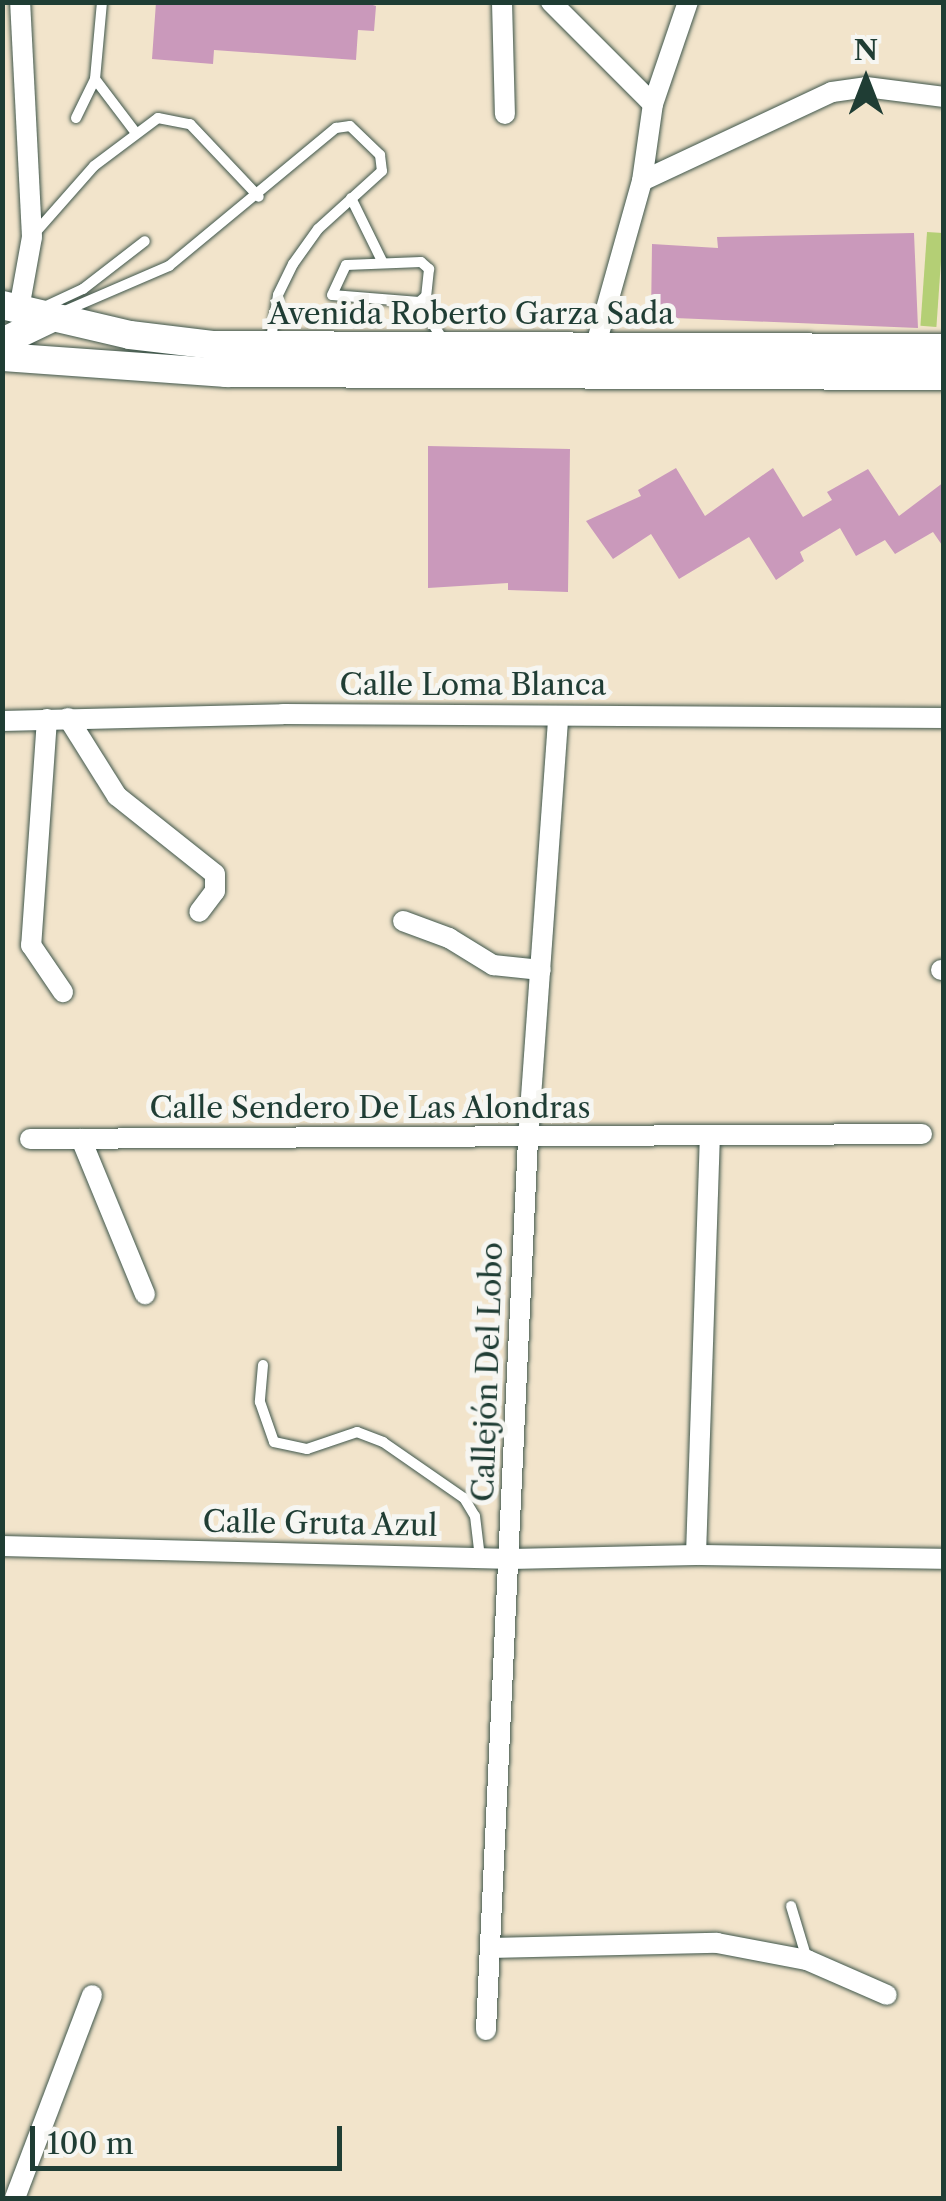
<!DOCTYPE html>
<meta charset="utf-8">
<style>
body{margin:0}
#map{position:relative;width:946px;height:2201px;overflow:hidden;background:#f2e4cb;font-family:"Libre Caslon Text",serif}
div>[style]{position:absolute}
.green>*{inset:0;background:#b4cf75;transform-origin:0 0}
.building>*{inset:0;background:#ca99bb}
.roads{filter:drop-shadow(0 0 2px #3f564b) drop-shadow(0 0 2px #3f564b)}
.lane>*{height:10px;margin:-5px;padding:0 5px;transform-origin:5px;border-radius:5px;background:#fff}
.street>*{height:20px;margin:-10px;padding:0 10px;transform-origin:10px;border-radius:10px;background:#fff}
.secondary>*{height:28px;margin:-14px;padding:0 14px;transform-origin:14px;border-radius:14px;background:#fff}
span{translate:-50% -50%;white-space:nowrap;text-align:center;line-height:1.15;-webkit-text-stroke:10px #f6f6f2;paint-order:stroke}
.street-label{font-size:30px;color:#1f3d34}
.frame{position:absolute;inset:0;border:5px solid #1f3d34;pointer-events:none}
.north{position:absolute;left:816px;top:30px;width:100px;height:100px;-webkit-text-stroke:8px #f6f6f2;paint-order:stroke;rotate:0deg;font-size:28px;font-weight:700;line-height:40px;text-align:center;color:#1f3d34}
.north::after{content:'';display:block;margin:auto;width:35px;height:45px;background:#1f3d34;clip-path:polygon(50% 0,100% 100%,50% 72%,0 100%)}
.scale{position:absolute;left:30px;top:2126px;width:312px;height:45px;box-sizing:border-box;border:5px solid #1f3d34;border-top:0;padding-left:12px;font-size:30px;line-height:35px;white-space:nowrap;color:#1f3d34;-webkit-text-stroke:8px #f6f6f2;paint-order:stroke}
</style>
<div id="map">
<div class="green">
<i style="left:927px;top:232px;width:16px;height:94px;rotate:4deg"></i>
</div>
<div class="building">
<i style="clip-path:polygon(156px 2px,363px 2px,376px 6px,374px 31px,358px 30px,356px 60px,214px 50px,213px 64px,152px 59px)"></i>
<i style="clip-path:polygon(914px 233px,918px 328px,651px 317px,652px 244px,718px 248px,717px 237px)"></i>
<i style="clip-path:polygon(428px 446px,570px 449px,568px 592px,508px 590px,508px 583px,428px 588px)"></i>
<i style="clip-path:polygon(676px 468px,705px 516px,773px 468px,803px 517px,832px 500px,827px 492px,868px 469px,899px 516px,944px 482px,944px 548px,933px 532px,895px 554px,885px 540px,856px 556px,840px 528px,800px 552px,804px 561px,776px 580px,749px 537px,679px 579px,651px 534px,613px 559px,586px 521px,641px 496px,638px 490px)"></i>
</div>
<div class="roads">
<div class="lane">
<i style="left:95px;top:79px;width:68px;rotate:52.8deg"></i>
<i style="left:76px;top:118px;width:43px;rotate:-64deg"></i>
<i style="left:95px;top:79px;width:77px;rotate:-84.8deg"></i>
<i style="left:351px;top:198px;width:72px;rotate:63.8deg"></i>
<i style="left:35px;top:233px;width:89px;rotate:-48.6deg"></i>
<i style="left:94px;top:166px;width:80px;rotate:-36.9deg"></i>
<i style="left:158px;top:118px;width:33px;rotate:11deg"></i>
<i style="left:190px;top:124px;width:100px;rotate:46.6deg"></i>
<i style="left:421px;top:262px;width:11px;rotate:41deg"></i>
<i style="left:429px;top:269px;width:27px;rotate:96deg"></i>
<i style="left:426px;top:296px;width:9px;rotate:139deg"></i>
<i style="left:419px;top:302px;width:87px;rotate:-175.4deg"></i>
<i style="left:332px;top:295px;width:33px;rotate:-65deg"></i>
<i style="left:346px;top:265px;width:75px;rotate:-2.3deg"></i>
<i style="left:419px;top:302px;width:45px;rotate:57.7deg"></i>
<i style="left:42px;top:308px;width:45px;rotate:-24.9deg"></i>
<i style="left:83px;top:289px;width:78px;rotate:-37.7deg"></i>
<i style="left:60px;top:313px;width:119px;rotate:-23.3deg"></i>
<i style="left:169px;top:266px;width:217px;rotate:-39.6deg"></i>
<i style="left:336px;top:128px;width:14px;rotate:-8deg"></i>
<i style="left:350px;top:126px;width:42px;rotate:44deg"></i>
<i style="left:380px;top:155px;width:16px;rotate:83deg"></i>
<i style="left:382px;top:171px;width:86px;rotate:137.8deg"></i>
<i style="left:318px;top:229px;width:43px;rotate:125.5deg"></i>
<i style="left:293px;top:264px;width:34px;rotate:116deg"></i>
<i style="left:278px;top:295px;width:51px;rotate:99.1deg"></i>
<i style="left:263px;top:1365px;width:37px;rotate:95deg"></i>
<i style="left:260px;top:1402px;width:42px;rotate:70.7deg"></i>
<i style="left:274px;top:1442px;width:34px;rotate:12deg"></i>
<i style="left:307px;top:1449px;width:53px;rotate:-18.8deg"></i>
<i style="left:357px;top:1432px;width:28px;rotate:21deg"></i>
<i style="left:383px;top:1442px;width:98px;rotate:34.7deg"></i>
<i style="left:464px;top:1498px;width:21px;rotate:59deg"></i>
<i style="left:475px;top:1516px;width:42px;rotate:83.2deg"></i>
<i style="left:791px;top:1906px;width:55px;rotate:73.2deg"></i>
</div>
<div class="street">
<i style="left:502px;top:2px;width:112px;rotate:88.5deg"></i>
<i style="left:551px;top:2px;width:144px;rotate:45deg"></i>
<i style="left:642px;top:181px;width:210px;rotate:-25.1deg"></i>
<i style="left:832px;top:92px;width:34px;rotate:-8deg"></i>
<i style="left:866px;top:87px;width:79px;rotate:7.3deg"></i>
<i style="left:19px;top:309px;width:73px;rotate:-79.8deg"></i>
<i style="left:32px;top:237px;width:235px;rotate:-92.9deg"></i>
<i style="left:595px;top:348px;width:173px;rotate:-74.3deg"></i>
<i style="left:642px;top:181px;width:78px;rotate:-81.9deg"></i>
<i style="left:653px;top:104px;width:108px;rotate:-71.1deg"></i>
<i style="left:68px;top:718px;width:92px;rotate:57.9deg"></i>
<i style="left:117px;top:796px;width:125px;rotate:38.5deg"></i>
<i style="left:215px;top:874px;width:17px;rotate:90deg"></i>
<i style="left:215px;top:891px;width:26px;rotate:127deg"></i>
<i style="left:47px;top:719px;width:227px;rotate:94deg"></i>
<i style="left:31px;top:945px;width:57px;rotate:55.8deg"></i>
<i style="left:2px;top:721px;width:281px;rotate:-1.4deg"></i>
<i style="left:283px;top:714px;width:661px;rotate:0.35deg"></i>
<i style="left:403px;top:921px;width:49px;rotate:20.3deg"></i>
<i style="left:449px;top:938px;width:52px;rotate:31.5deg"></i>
<i style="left:493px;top:965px;width:48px;rotate:5.9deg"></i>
<i style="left:941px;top:970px;width:3px"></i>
<i style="left:30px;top:1139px;width:892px;rotate:-0.32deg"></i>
<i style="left:81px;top:1139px;width:168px;rotate:67.6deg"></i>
<i style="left:2px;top:1546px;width:508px;rotate:1.47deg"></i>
<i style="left:510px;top:1559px;width:186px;rotate:-1.2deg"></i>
<i style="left:696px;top:1555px;width:419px;rotate:-88.1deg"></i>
<i style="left:696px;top:1555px;width:248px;rotate:0.9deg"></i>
<i style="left:490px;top:1948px;width:227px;rotate:-1.3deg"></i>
<i style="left:717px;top:1943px;width:92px;rotate:10.7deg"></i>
<i style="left:807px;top:1960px;width:87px;rotate:23.6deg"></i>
<i style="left:486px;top:2030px;width:892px;rotate:-87.3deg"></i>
<i style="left:528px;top:1139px;width:424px;rotate:-85.9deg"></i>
<i style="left:15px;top:2198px;width:217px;rotate:-69.2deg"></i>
</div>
<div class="secondary">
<i style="left:2px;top:305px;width:131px;rotate:13.2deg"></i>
<i style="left:130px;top:335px;width:85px;rotate:6.8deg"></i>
<i style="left:214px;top:345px;width:730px;rotate:0.24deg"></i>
<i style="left:2px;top:342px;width:58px;rotate:-25.7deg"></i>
<i style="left:2px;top:357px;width:225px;rotate:4.1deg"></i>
<i style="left:226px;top:373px;width:718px;rotate:0.24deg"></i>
</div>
</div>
<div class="street-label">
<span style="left:471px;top:314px">Avenida Roberto Garza Sada</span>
<span style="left:473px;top:685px">Calle Loma Blanca</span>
<span style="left:370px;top:1108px">Calle Sendero De Las Alondras</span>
<span style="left:488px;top:1372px;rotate:-88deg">Callejón Del Lobo</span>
<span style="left:320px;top:1524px;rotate:1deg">Calle Gruta Azul</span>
</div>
<div class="frame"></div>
<div class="north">N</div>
<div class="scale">100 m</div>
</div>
